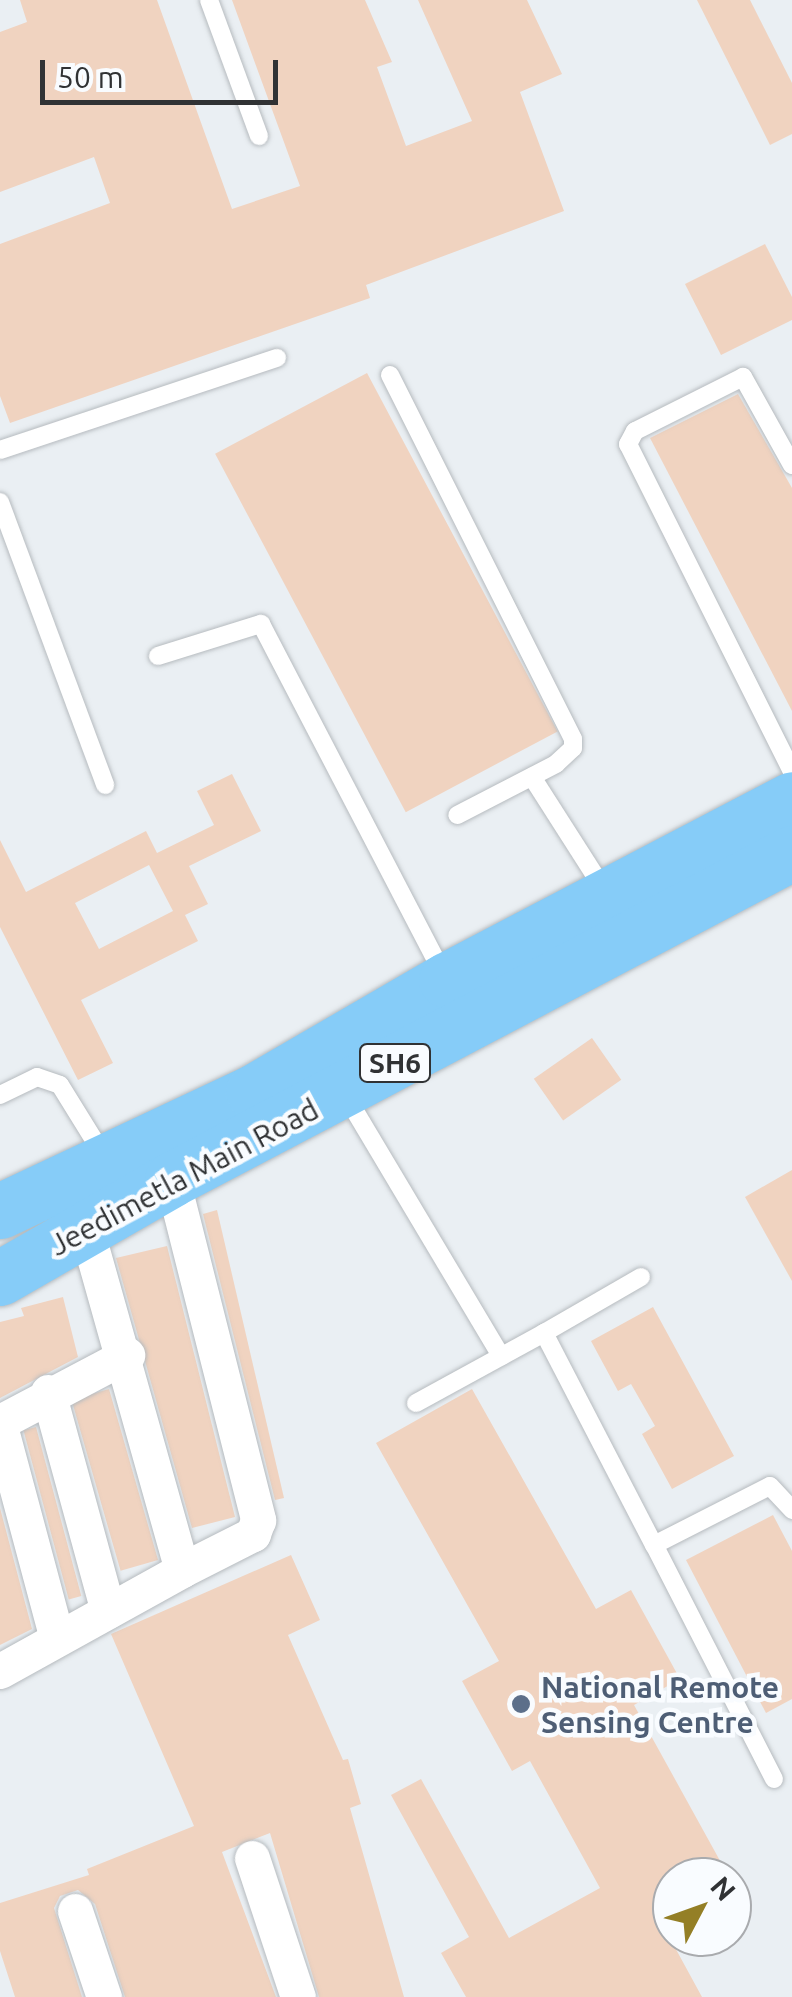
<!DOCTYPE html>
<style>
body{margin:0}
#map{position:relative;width:792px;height:1997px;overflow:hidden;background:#eaeff3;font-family:Ubuntu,sans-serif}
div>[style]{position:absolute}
.building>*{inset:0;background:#f0d3c0;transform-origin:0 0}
.roads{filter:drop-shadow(0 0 2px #b6bbbf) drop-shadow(0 0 2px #b6bbbf)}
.service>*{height:18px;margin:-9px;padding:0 9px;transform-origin:9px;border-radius:9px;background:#fff}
.minor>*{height:35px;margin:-17.5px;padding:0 17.5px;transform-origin:17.5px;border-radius:17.5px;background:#fff}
.primary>*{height:55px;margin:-27.5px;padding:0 27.5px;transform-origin:27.5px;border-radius:27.5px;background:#86ccf8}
.dots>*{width:28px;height:28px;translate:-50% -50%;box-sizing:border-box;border:5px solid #f9fcff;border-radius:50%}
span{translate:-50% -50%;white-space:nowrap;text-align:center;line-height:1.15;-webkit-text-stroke:9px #f9fcff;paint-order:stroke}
.shield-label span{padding:2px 8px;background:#f9fcff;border:2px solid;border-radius:8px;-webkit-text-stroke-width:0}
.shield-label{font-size:28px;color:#303234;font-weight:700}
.street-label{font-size:30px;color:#303234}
.service-label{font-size:30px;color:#4e5e75;font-weight:700}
.left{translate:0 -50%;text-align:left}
.north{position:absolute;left:652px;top:1857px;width:100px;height:100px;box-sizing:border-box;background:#f9fcff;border:2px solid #a9abae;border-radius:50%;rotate:49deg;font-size:28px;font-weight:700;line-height:40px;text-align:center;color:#303234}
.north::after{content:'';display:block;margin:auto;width:35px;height:45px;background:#947f26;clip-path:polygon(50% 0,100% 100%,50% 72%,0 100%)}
.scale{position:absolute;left:40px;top:60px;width:238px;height:45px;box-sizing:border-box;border:5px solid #303234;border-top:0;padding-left:12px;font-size:30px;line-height:35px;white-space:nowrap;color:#303234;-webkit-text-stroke:8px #f9fcff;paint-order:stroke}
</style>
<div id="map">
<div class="building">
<i style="clip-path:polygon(20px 0,157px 0,232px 209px,300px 186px,232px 0,365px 0,392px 62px,377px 67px,406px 146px,472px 121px,418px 0,527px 0,562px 74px,520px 92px,564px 211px,366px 285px,370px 298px,10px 423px,0 396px,0 244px,110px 203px,94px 157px,0 192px,0 32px,27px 22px)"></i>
<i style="clip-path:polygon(697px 0,750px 0,792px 83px,792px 134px,770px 145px)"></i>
<i style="clip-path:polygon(765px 244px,792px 297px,792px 320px,721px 355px,685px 284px)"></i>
<i style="left:367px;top:373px;width:406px;height:172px;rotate:62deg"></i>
<i style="clip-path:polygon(738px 394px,792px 488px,792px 711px,650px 438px)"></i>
<i style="clip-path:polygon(evenodd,232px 774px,261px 831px,189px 866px,208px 904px,185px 915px,198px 941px,81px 1000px,113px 1063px,78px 1080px,0 927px,0 840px,26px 892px,146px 831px,157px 853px,214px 825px,197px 791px,232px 774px,149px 865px,173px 911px,99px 949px,75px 903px,149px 865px)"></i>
<i style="left:592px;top:1038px;width:51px;height:71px;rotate:55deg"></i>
<i style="clip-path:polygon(792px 1170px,792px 1281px,745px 1197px)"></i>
<i style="clip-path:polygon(217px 1210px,284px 1498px,275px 1500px,203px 1214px)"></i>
<i style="clip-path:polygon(167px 1246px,235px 1517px,192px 1528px,116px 1258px)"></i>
<i style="clip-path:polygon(63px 1297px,78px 1357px,0 1398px,0 1322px,24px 1316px,21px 1308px)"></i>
<i style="clip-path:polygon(653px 1307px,734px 1456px,672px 1489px,642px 1434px,655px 1426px,631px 1384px,618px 1391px,591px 1341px)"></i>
<i style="left:109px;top:1389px;width:178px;height:39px;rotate:74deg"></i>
<i style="clip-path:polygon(472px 1389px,596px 1609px,631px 1590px,680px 1679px,634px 1705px,729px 1877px,672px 1877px,672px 1942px,702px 1997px,466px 1997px,441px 1953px,469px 1937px,391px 1795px,421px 1779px,509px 1938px,600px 1888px,530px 1761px,512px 1771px,462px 1681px,499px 1661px,376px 1443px)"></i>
<i style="left:36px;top:1427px;width:175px;height:13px;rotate:75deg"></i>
<i style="clip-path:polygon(0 1508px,32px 1629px,0 1645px)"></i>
<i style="clip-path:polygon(773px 1515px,792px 1551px,792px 1699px,766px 1713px,686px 1560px)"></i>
<i style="clip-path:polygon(291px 1555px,320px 1620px,288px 1635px,343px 1760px,348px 1759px,361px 1804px,350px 1808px,404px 1997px,319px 1997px,270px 1833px,222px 1852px,276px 1997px,125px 1997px,95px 1904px,78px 1890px,60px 1896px,54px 1908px,82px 1997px,15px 1997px,0 1951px,0 1903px,89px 1875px,87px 1869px,194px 1826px,111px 1634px)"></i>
</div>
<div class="roads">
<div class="service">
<i style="left:209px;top:0;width:145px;rotate:69.8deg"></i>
<i style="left:390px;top:375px;width:407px;rotate:63.3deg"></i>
<i style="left:573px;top:739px;width:9px;rotate:90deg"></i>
<i style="left:573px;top:748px;width:23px;rotate:137deg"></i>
<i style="left:556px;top:764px;width:111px;rotate:152.7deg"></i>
<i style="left:0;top:450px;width:292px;rotate:-18.4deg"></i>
<i style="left:792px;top:465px;width:101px;rotate:-119.1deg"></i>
<i style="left:743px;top:377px;width:121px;rotate:153.4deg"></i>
<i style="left:635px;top:431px;width:15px;rotate:118deg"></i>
<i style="left:628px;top:444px;width:367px;rotate:63.4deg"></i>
<i style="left:0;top:502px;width:302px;rotate:69.6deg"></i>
<i style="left:158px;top:656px;width:108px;rotate:-17.3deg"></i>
<i style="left:261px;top:624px;width:396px;rotate:62.5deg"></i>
<i style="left:532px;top:777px;width:135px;rotate:57.4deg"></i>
<i style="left:0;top:1095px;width:41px;rotate:-25.9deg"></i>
<i style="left:37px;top:1077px;width:24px;rotate:19deg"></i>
<i style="left:60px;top:1085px;width:84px;rotate:58.2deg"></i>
<i style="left:346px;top:1096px;width:303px;rotate:59.2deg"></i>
<i style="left:544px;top:1333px;width:112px;rotate:-30deg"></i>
<i style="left:416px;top:1403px;width:146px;rotate:-28.7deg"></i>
<i style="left:544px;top:1333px;width:239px;rotate:62.6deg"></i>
<i style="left:774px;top:1779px;width:263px;rotate:-117.1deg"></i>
<i style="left:654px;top:1545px;width:130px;rotate:-27deg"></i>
<i style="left:770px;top:1486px;width:33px;rotate:47deg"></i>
</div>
<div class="minor">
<i style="left:172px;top:1179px;width:352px;rotate:75.8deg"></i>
<i style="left:258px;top:1520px;width:15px;rotate:110deg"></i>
<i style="left:253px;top:1534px;width:80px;rotate:153.1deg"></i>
<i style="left:48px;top:1392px;width:227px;rotate:74.7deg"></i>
<i style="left:0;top:1422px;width:144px;rotate:-27.8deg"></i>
<i style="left:0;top:1426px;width:220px;rotate:75deg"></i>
<i style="left:0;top:1671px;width:208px;rotate:-29deg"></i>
<i style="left:182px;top:1570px;width:354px;rotate:-105.7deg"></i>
<i style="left:252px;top:1858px;width:146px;rotate:71.7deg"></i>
<i style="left:75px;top:1911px;width:91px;rotate:71.4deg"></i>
</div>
<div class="primary">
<i style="left:0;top:1211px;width:280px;rotate:-25.2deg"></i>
<i style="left:253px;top:1092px;width:223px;rotate:-30.1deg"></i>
<i style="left:446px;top:980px;width:390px;rotate:-27.6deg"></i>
<i style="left:0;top:1278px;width:198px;rotate:-29.9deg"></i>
<i style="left:172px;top:1179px;width:700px;rotate:-27.74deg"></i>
</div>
</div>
<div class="dots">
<i style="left:521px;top:1704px;background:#5c6f8a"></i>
</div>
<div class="shield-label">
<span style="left:395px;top:1063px">SH6</span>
</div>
<div class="street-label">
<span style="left:184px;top:1177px;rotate:-28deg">Jeedimetla Main Road</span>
</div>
<div class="service-label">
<span class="left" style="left:541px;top:1704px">National Remote<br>Sensing Centre</span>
</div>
<div class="north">N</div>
<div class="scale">50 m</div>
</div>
